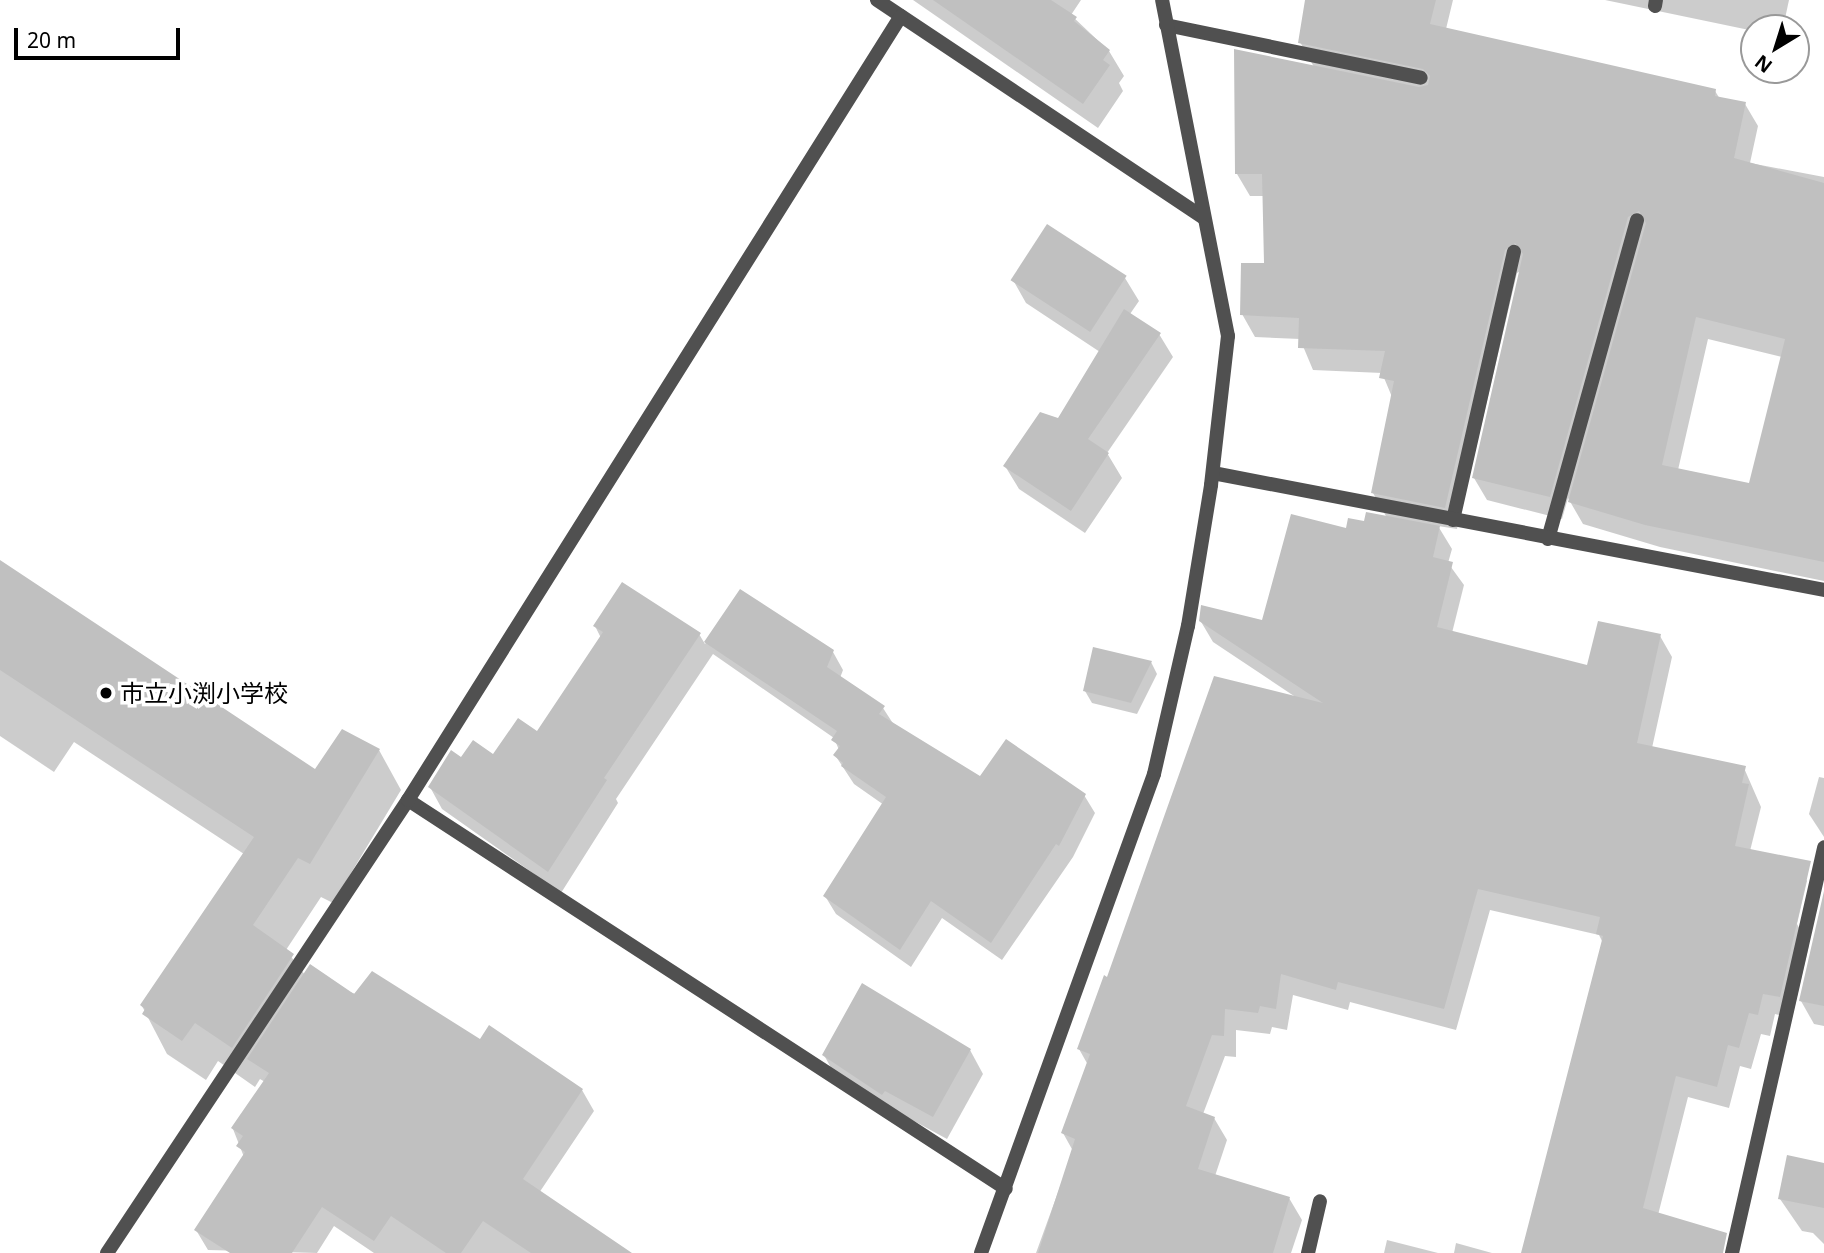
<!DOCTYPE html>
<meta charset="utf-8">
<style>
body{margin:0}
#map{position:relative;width:1824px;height:1253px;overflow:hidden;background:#fff;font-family:"Noto Sans","Noto Sans JP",sans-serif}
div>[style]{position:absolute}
.shadow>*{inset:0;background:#0003}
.building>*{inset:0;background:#c0c0c0;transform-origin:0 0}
.lane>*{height:14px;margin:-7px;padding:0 7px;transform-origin:7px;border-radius:7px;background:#505050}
.street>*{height:14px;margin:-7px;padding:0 7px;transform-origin:7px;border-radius:7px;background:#505050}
.dots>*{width:19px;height:19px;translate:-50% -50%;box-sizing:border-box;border:4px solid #fff;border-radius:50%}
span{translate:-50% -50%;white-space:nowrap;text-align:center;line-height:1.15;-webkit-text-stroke:7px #fff;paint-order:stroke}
.poi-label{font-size:24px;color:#000}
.left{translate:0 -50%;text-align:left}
.north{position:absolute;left:1740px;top:14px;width:70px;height:70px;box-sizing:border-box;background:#fff;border:2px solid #999;border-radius:50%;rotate:218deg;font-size:19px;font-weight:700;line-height:28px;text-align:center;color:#000}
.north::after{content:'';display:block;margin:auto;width:24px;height:32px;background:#000;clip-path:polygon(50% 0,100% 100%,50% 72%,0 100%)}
.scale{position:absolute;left:14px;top:28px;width:166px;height:32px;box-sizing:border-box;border:4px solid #000;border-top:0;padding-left:9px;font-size:21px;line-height:24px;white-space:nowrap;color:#000;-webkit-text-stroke:5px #fff;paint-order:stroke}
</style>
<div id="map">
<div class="shadow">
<i style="clip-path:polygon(913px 0,1081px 0,1071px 15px,1109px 51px,1124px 76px,1119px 83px,1123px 91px,1098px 128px)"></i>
<i style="clip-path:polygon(evenodd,1309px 0,1453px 0,1446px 29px,1715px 91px,1720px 99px,1745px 104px,1758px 126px,1750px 163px,1824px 177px,1824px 581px,1660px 547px,1583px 524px,1568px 498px,1562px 519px,1487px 500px,1474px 478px,1522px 270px,1517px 273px,1457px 529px,1438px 526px,1452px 549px,1448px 563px,1464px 585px,1452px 633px,1588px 667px,1660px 636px,1672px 657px,1652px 748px,1744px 768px,1761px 807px,1750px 851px,1795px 859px,1807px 881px,1797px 924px,1809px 945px,1792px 1018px,1775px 1014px,1770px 1036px,1761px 1034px,1751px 1069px,1740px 1066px,1729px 1108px,1688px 1097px,1658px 1215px,1691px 1253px,1523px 1253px,1603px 943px,1599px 935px,1490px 910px,1456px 1030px,1350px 1002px,1348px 1010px,1293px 995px,1287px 1030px,1272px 1027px,1270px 1034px,1236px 1030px,1236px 1057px,1225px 1056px,1203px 1114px,1214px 1118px,1227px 1140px,1215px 1176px,1289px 1198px,1302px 1220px,1291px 1253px,1036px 1253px,1073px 1151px,1063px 1133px,1088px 1065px,1079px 1049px,1108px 979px,1297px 698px,1213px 642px,1200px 620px,1263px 622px,1347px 530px,1387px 518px,1373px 493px,1392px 397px,1382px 373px,1313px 370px,1300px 339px,1255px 337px,1242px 314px,1266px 265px,1265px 196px,1250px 196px,1237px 174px,1314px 67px,1300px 42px,1309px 0,1708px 339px,1782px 357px,1750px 485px,1678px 470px,1708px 339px)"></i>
<i style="clip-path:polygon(1605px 0,1789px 0,1783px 28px,1754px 31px)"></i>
<i style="clip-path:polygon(1048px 227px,1125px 278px,1139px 301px,1130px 314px,1159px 334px,1173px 357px,1107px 453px,1122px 478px,1085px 533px,1019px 489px,1005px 466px,1058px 420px,1100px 352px,1026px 303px,1013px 280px)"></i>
<i style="clip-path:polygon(0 562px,315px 771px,379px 750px,401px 790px,333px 903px,321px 897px,286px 950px,305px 975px,480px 1041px,582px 1090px,594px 1111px,539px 1193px,629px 1253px,374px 1253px,334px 1226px,317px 1253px,208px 1250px,196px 1230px,244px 1157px,233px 1129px,265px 1082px,260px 1079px,255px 1087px,218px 1061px,206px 1080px,167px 1054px,142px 1006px,244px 854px,74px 742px,54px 772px,0 736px)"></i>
<i style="clip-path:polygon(741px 591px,833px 652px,843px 670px,840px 678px,883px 708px,894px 725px,980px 779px,1084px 795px,1095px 813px,1073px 857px,1002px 960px,942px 918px,911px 967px,836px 914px,825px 896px,884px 805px,854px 784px,835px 755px,839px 750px,834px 738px,713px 654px,616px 799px,618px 803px,561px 893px,442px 809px,430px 787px,462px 760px,494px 756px,537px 733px,601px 638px,595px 626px,699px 634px,705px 644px)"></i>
<i style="clip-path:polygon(1151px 662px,1157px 674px,1137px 714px,1092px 703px,1085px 691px)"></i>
<i style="clip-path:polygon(1819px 777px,1824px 778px,1824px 837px,1809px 814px)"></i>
<i style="clip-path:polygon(1824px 929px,1824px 1026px,1814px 1024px,1801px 1001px)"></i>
<i style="clip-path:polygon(970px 1050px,983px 1074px,947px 1139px,837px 1079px,824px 1055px)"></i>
<i style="clip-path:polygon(1824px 1165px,1824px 1244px,1813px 1233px,1802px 1231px,1780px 1199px)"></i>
<i style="clip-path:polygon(1387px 1240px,1438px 1253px,1384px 1253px)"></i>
<i style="clip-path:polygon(1456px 1243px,1492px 1253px,1454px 1253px)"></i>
</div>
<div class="building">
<i style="clip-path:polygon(933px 0,1051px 0,1077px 17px,1074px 21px,1110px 50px,1103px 60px,1110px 65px,1083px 104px)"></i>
<i style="clip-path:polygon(evenodd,1305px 0,1436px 0,1430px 24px,1716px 89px,1715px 96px,1746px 102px,1734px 158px,1824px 183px,1824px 562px,1645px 525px,1568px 502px,1646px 223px,1639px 211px,1628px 217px,1550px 497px,1472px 478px,1523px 254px,1515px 243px,1505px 250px,1445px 508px,1371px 493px,1394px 381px,1379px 378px,1385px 351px,1298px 348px,1299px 318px,1240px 315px,1241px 263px,1264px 263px,1262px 174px,1235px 174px,1234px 49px,1419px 87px,1428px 85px,1430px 76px,1423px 69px,1298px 43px,1305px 0,1696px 317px,1785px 339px,1749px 483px,1662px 465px,1696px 317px)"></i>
<i style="left:1047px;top:224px;width:95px;height:67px;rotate:33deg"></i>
<i style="clip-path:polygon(1124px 309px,1161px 333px,1088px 439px,1109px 453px,1071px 511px,1003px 466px,1040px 412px,1058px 418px)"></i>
<i style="clip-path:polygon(1366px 512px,1440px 526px,1433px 557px,1453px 562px,1437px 627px,1587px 665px,1598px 621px,1661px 634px,1637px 743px,1746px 766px,1742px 783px,1749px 784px,1735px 846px,1811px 861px,1780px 997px,1763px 994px,1758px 1015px,1749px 1013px,1739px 1048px,1728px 1045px,1717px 1087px,1676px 1076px,1643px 1208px,1727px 1233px,1723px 1253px,1521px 1253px,1603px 936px,1596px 934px,1600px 917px,1478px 889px,1444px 1009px,1338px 982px,1336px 990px,1281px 974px,1276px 1009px,1260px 1006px,1258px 1013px,1225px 1009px,1224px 1036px,1212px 1035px,1186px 1106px,1215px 1117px,1198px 1169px,1290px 1197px,1273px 1253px,1038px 1253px,1075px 1139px,1061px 1133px,1090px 1054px,1077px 1049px,1104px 975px,1107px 977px,1214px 676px,1323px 703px,1199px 621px,1201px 605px,1262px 620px,1291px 514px,1346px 528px,1348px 518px,1364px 521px)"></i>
<i style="clip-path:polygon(0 560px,315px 769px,342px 729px,380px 749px,310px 864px,298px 858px,253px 925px,294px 954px,232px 1048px,195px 1023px,182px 1041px,142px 1014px,145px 1009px,140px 1005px,254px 837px,0 670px)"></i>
<i style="clip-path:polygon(622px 582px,701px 633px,604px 778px,607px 780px,548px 872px,428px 787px,451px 750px,461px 757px,473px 740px,493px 754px,518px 718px,537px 731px,603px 632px,593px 626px)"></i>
<i style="clip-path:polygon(740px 589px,834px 650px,827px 667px,885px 706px,879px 714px,980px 776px,1006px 739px,1086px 794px,1059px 846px,1056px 844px,991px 943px,931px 901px,900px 950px,823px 896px,886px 797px,841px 766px,843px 763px,833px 755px,840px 746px,831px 740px,837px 731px,704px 642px)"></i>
<i style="clip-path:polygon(1093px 647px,1152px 661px,1131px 703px,1083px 691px)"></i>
<i style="clip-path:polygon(1824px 891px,1824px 1006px,1799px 1001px)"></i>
<i style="clip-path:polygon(310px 964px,354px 994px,372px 971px,480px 1039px,489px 1025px,583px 1089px,523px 1179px,632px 1253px,531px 1253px,483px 1221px,461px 1253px,446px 1253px,391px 1216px,374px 1241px,322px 1207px,292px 1253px,230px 1253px,194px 1230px,245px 1152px,236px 1146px,243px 1136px,231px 1128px,269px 1073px,247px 1059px)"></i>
<i style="clip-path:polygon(862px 983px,971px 1049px,933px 1117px,885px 1091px,882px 1095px,822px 1055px)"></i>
<i style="clip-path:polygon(1787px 1155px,1824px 1163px,1824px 1208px,1778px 1199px)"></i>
</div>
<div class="lane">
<i style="left:1655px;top:6px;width:6px;rotate:-81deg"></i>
<i style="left:1166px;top:25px;width:260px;rotate:11.7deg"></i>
<i style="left:1453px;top:520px;width:275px;rotate:-77.2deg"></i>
<i style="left:1548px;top:539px;width:331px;rotate:-74.4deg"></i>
<i style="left:1308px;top:1253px;width:53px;rotate:-77deg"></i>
</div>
<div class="street">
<i style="left:877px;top:0;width:391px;rotate:33.7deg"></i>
<i style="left:1213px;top:473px;width:622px;rotate:10.84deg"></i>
<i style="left:408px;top:800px;width:713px;rotate:33.04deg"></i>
<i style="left:107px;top:1253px;width:544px;rotate:-56.4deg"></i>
<i style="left:408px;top:800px;width:926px;rotate:-57.84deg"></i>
<i style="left:981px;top:1253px;width:509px;rotate:-70.14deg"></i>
<i style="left:1154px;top:774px;width:152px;rotate:-77.1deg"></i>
<i style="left:1188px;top:626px;width:143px;rotate:-80.7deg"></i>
<i style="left:1211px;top:485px;width:150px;rotate:-83.5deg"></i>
<i style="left:1228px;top:336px;width:342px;rotate:-101.1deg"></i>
<i style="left:1732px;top:1253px;width:416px;rotate:-77.2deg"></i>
</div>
<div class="dots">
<i style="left:106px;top:693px;background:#000"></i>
</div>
<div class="poi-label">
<span class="left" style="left:120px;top:693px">市立小渕小学校</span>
</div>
<div class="north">N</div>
<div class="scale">20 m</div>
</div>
